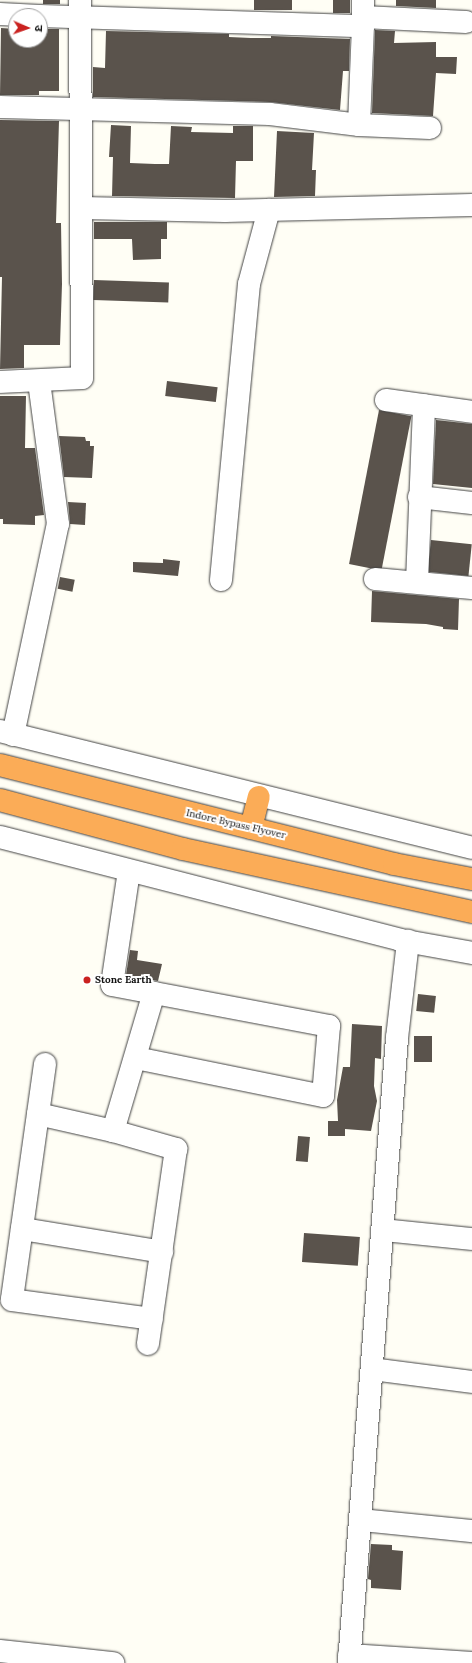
<!DOCTYPE html>
<meta charset="utf-8">
<style>
body{margin:0}
#map{position:relative;width:472px;height:1663px;overflow:hidden;background:#fffef5;font-family:Lora,"Noto Sans Devanagari",serif}
div>[style]{position:absolute}
.building>*{inset:0;background:#5a534c;transform-origin:0 0}
.roads{filter:drop-shadow(0 0 1px #444) drop-shadow(0 0 1px #444)}
.minor>*{height:22px;margin:-11px;padding:0 11px;transform-origin:11px;border-radius:11px;background:#fff}
.highway>*{height:22px;margin:-11px;padding:0 11px;transform-origin:11px;border-radius:11px;background:#fbac57}
.dots>*{width:11px;height:11px;translate:-50% -50%;box-sizing:border-box;border:2px solid #fff;border-radius:50%}
span{translate:-50% -50%;white-space:nowrap;text-align:center;line-height:1.15;-webkit-text-stroke:4px #fff;paint-order:stroke}
.street-label{font-size:10px;color:#111}
.poi-label{font-size:10px;color:#111;font-weight:700}
.left{translate:0 -50%;text-align:left}
.north{position:absolute;left:8px;top:8px;width:40px;height:40px;box-sizing:border-box;background:#fff;border:1px solid #a0a0a0;border-radius:50%;rotate:92deg;font-size:11px;font-weight:700;line-height:16px;text-align:center;color:#111}
.north::after{content:'';display:block;margin:auto;width:14px;height:18px;background:#ca2220;clip-path:polygon(50% 0,100% 100%,50% 72%,0 100%)}
</style>
<div id="map">
<div class="building">
<i style="left:43px;top:0;width:17px;height:4px"></i>
<i style="left:254px;top:0;width:38px;height:10px"></i>
<i style="left:333px;top:0;width:17px;height:13px"></i>
<i style="clip-path:polygon(396px 0,436px 0,436px 8px,396px 6px)"></i>
<i style="clip-path:polygon(1px 28px,16px 29px,16px 40px,40px 40px,40px 29px,59px 29px,59px 91px,39px 91px,39px 95px,0 95px)"></i>
<i style="clip-path:polygon(375px 30px,395px 31px,394px 43px,436px 42px,436px 57px,457px 57px,456px 74px,436px 73px,433px 116px,372px 113px)"></i>
<i style="clip-path:polygon(106px 31px,229px 34px,229px 37px,251px 38px,271px 38px,271px 36px,350px 39px,349px 71px,343px 71px,340px 110px,270px 102px,93px 97px,93px 67px,105px 68px)"></i>
<i style="clip-path:polygon(0 120px,59px 121px,56px 223px,61px 223px,62px 284px,60px 345px,24px 345px,24px 368px,0 369px,2px 277px,0 277px)"></i>
<i style="clip-path:polygon(111px 125px,131px 126px,130px 163px,155px 164px,169px 164px,171px 126px,192px 127px,191px 132px,233px 133px,233px 126px,253px 126px,253px 161px,236px 161px,235px 198px,112px 196px,113px 157px,109px 157px)"></i>
<i style="clip-path:polygon(277px 131px,314px 133px,312px 170px,316px 170px,315px 196px,274px 197px)"></i>
<i style="clip-path:polygon(94px 222px,167px 222px,167px 239px,161px 239px,161px 259px,133px 260px,132px 239px,94px 239px)"></i>
<i style="left:94px;top:280px;width:75px;height:20px;rotate:2deg"></i>
<i style="left:167px;top:381px;width:51px;height:15px;rotate:7deg"></i>
<i style="clip-path:polygon(0 396px,26px 396px,25px 448px,35px 448px,44px 515px,35px 516px,35px 525px,3px 524px,3px 519px,0 519px)"></i>
<i style="left:379px;top:410px;width:33px;height:157px;rotate:11deg"></i>
<i style="clip-path:polygon(436px 420px,472px 424px,472px 488px,433px 484px)"></i>
<i style="clip-path:polygon(59px 436px,85px 437px,86px 441px,90px 441px,90px 446px,94px 446px,92px 478px,64px 477px)"></i>
<i style="clip-path:polygon(68px 502px,86px 503px,85px 525px,70px 524px)"></i>
<i style="left:431px;top:540px;width:41px;height:32px;rotate:6deg"></i>
<i style="clip-path:polygon(163px 559px,180px 561px,178px 576px,133px 572px,133px 562px,163px 563px)"></i>
<i style="left:60px;top:577px;width:15px;height:12px;rotate:11deg"></i>
<i style="clip-path:polygon(372px 591px,459px 599px,458px 630px,443px 629px,443px 627px,426px 624px,371px 622px)"></i>
<i style="clip-path:polygon(130px 950px,138px 951px,137px 960px,162px 964px,158px 981px,126px 975px)"></i>
<i style="left:418px;top:994px;width:18px;height:17px;rotate:6deg"></i>
<i style="clip-path:polygon(352px 1024px,382px 1026px,381px 1059px,375px 1058px,374px 1086px,377px 1101px,371px 1131px,345px 1129px,345px 1136px,328px 1136px,328px 1121px,338px 1121px,337px 1100px,343px 1067px,350px 1067px)"></i>
<i style="left:414px;top:1036px;width:18px;height:26px"></i>
<i style="left:298px;top:1136px;width:12px;height:25px;rotate:5deg"></i>
<i style="left:304px;top:1233px;width:56px;height:29px;rotate:4deg"></i>
<i style="clip-path:polygon(371px 1544px,392px 1545px,392px 1550px,403px 1551px,401px 1590px,371px 1588px,371px 1580px,368px 1579px)"></i>
</div>
<div class="roads">
<div class="minor">
<i style="left:0;top:14px;width:39px;rotate:3deg"></i>
<i style="left:40px;top:16px;width:323px;rotate:1.8deg"></i>
<i style="left:363px;top:26px;width:26px;rotate:-90deg"></i>
<i style="left:363px;top:17px;width:103px;rotate:2.8deg"></i>
<i style="left:0;top:107px;width:270px;rotate:1.5deg"></i>
<i style="left:270px;top:114px;width:90px;rotate:7deg"></i>
<i style="left:359px;top:125px;width:99px;rotate:-87.7deg"></i>
<i style="left:359px;top:125px;width:71px;rotate:2.4deg"></i>
<i style="left:82px;top:208px;width:143px;rotate:1.2deg"></i>
<i style="left:225px;top:211px;width:247px;rotate:-1.4deg"></i>
<i style="left:0;top:382px;width:82px;rotate:-2.8deg"></i>
<i style="left:82px;top:378px;width:378px;rotate:-90.3deg"></i>
<i style="left:386px;top:400px;width:87px;rotate:7.9deg"></i>
<i style="left:419px;top:497px;width:53px;rotate:6.5deg"></i>
<i style="left:375px;top:579px;width:97px;rotate:5.3deg"></i>
<i style="left:221px;top:580px;width:297px;rotate:-84.6deg"></i>
<i style="left:249px;top:284px;width:77px;rotate:-74.9deg"></i>
<i style="left:417px;top:582px;width:177px;rotate:-87.7deg"></i>
<i style="left:0;top:731px;width:486px;rotate:13.9deg"></i>
<i style="left:13px;top:735px;width:216px;rotate:-78deg"></i>
<i style="left:58px;top:524px;width:144px;rotate:-97.6deg"></i>
<i style="left:0;top:837px;width:413px;rotate:14.4deg"></i>
<i style="left:400px;top:940px;width:73px;rotate:10.2deg"></i>
<i style="left:129px;top:871px;width:115px;rotate:98.5deg"></i>
<i style="left:112px;top:985px;width:221px;rotate:10.7deg"></i>
<i style="left:329px;top:1026px;width:70px;rotate:94.9deg"></i>
<i style="left:323px;top:1096px;width:191px;rotate:-168.5deg"></i>
<i style="left:45px;top:1064px;width:238px;rotate:98deg"></i>
<i style="left:12px;top:1300px;width:141px;rotate:7.7deg"></i>
<i style="left:38px;top:1114px;width:77px;rotate:12.8deg"></i>
<i style="left:113px;top:1131px;width:66px;rotate:15.9deg"></i>
<i style="left:176px;top:1149px;width:197px;rotate:98.2deg"></i>
<i style="left:113px;top:1131px;width:144px;rotate:-73.5deg"></i>
<i style="left:22px;top:1229px;width:142px;rotate:9.3deg"></i>
<i style="left:383px;top:1230px;width:89px;rotate:5.8deg"></i>
<i style="left:372px;top:1369px;width:101px;rotate:7.4deg"></i>
<i style="left:361px;top:1520px;width:112px;rotate:5.7deg"></i>
<i style="left:0;top:1651px;width:114px;rotate:6.1deg"></i>
<i style="left:349px;top:1655px;width:123px;rotate:3.7deg"></i>
<i style="left:349px;top:1663px;width:627px;rotate:-85.61deg"></i>
<i style="left:397px;top:1038px;width:98px;rotate:-83.5deg"></i>
</div>
<div class="highway">
<i style="left:0;top:765px;width:406px;rotate:14.1deg"></i>
<i style="left:394px;top:864px;width:79px;rotate:10.9deg"></i>
<i style="left:0;top:800px;width:189px;rotate:15deg"></i>
<i style="left:183px;top:849px;width:296px;rotate:12.3deg"></i>
<i style="left:251px;top:828px;width:32px;rotate:-76deg"></i>
</div>
</div>
<div class="dots">
<i style="left:87px;top:980px;background:#ca2220"></i>
</div>
<div class="street-label">
<span style="left:236px;top:824px;rotate:13deg">Indore Bypass Flyover</span>
</div>
<div class="poi-label">
<span class="left" style="left:95px;top:980px">Stone Earth</span>
</div>
<div class="north">उ</div>
</div>
